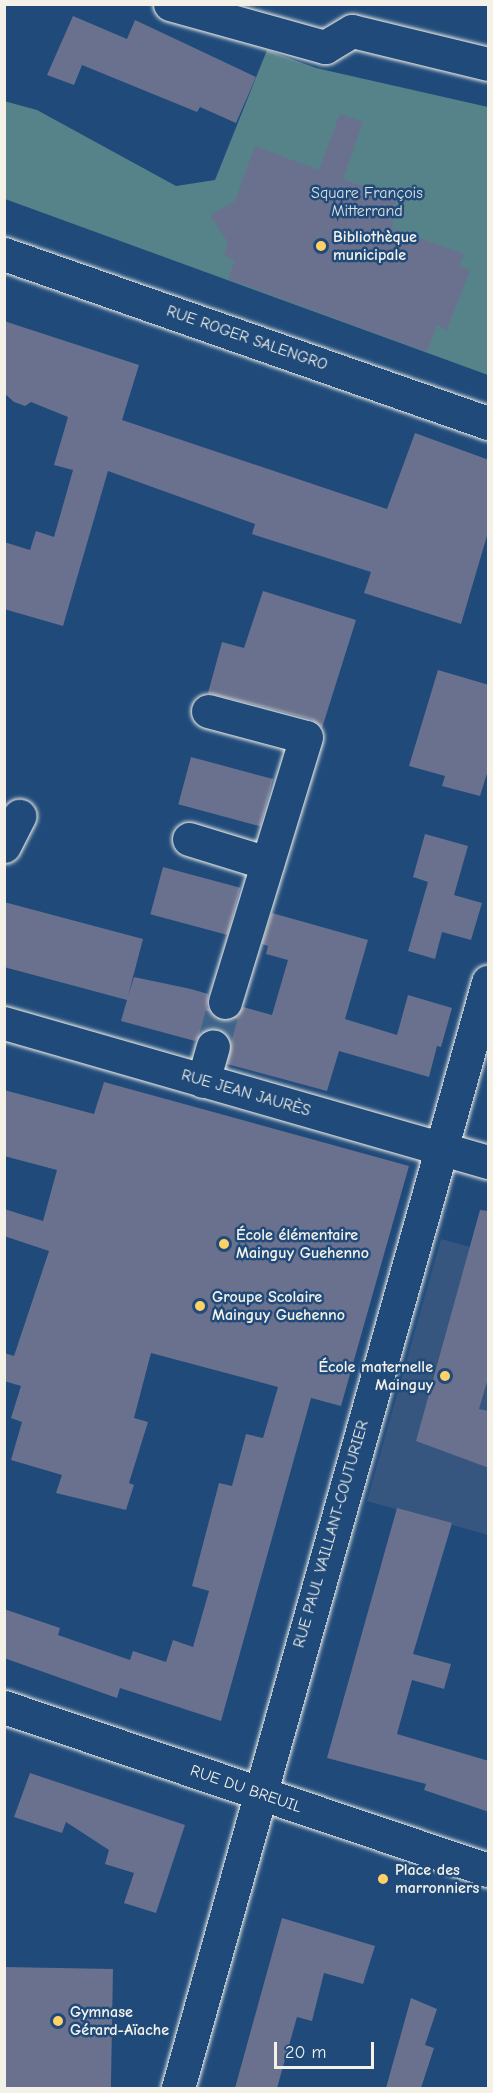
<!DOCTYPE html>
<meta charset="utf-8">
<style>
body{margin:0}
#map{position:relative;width:493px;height:2093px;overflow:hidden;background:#1f4a7a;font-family:"Comic Neue",sans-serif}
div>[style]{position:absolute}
.built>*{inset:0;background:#365680}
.green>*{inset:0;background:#56828a}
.building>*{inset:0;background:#6a718e;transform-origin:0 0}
.minor-tunnel>*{height:33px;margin-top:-16.5px;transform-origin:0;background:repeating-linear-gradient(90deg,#3f638a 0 33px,transparent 0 49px)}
.roads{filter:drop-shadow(0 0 2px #f4f1e8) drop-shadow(0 0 2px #f4f1e8)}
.minor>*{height:33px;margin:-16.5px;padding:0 16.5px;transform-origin:16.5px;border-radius:16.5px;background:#1f4a7a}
.dots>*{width:16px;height:16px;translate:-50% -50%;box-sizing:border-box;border:3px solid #1f4a7a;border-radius:50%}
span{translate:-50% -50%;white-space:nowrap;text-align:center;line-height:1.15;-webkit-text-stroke:5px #1f4a7a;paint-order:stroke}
.park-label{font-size:16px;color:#dce0da}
.poi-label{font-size:16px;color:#f4f1e8;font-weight:700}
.left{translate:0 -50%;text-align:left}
.right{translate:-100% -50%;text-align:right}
.street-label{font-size:16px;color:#f4f1e8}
.frame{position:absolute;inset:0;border:6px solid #f4f1e8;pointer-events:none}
.scale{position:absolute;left:274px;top:2042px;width:100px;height:27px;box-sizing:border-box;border:3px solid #f4f1e8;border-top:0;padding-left:8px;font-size:18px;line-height:21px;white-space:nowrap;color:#f4f1e8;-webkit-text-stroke:4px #1f4a7a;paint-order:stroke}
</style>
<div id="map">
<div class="built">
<i style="clip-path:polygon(441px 1239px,488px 1252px,488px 1535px,367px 1501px)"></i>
</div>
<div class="green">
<i style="clip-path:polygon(267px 50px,316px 68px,488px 107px,488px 375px,5px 199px,4px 101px,37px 110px,176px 186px,215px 180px)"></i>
</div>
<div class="building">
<i style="clip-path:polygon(73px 16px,127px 39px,135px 20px,256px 77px,236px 123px,200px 107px,197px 112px,82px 65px,74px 85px,47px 75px)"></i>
<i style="clip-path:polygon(340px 114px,363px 122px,343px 179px,396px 199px,392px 228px,464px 254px,459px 266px,470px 270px,447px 330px,437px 325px,427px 352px,228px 279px,235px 260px,224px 256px,228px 242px,210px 215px,235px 201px,255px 146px,319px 170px)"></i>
<i style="clip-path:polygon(4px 321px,139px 365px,122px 420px,387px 509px,415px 433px,489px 460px,489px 529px,461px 624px,364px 593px,371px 572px,252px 534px,255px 524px,108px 471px,63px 626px,4px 609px,4px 542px,30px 550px,36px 531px,54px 537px,73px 470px,54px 465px,68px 417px,31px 402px,25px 406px,14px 402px,4px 393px)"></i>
<i style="clip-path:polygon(263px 591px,356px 620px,322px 728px,311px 719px,208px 693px,222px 642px,244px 648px)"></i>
<i style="clip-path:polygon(438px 670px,489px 685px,489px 767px,480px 796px,442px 786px,445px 776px,409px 766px)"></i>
<i style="left:191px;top:757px;width:85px;height:49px;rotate:15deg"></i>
<i style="clip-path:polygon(425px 834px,468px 846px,454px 895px,482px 903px,471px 940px,442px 932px,435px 959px,408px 951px,428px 882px,413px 877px)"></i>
<i style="left:163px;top:867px;width:80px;height:49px;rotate:15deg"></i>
<i style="clip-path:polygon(4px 902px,143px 939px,128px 996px,134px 977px,191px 989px,208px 994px,207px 1007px,220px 1020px,237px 1016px,243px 1007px,272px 1015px,288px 960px,266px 954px,268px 946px,262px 944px,272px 913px,368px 940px,345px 1019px,397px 1035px,408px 995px,452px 1008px,441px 1047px,437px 1046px,429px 1077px,339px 1051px,327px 1091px,227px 1064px,231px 1042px,219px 1028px,208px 1028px,195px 1041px,121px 1021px,127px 1000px,4px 967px)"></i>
<i style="clip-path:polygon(104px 1082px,409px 1166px,341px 1406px,311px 1398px,221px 1721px,120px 1688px,117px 1698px,4px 1658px,4px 1609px,60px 1628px,58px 1635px,130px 1660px,133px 1651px,166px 1662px,173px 1640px,193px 1647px,209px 1591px,192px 1586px,219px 1483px,232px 1486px,246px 1434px,263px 1438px,278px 1387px,151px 1353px,134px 1418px,148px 1422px,129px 1483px,134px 1485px,126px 1510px,56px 1493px,62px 1475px,11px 1460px,22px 1422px,11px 1418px,21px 1386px,4px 1381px,4px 1353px,14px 1356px,49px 1251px,4px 1236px,4px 1209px,43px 1221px,57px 1170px,4px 1156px,4px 1090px,94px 1114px)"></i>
<i style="clip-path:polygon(480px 1210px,489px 1211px,489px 1375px,479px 1409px,489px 1411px,489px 1468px,416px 1441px)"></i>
<i style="clip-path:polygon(397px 1508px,452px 1523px,413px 1654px,451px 1664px,444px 1689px,412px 1680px,397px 1734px,489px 1761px,489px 1812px,424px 1790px,426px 1784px,327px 1758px)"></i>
<i style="clip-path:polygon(30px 1773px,185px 1825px,156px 1913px,124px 1903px,134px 1873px,105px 1864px,109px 1850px,66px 1822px,62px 1833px,14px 1817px)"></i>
<i style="clip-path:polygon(282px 1918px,375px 1946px,363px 1984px,324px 1973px,312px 2021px,297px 2017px,277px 2088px,235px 2088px)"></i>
<i style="left:4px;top:1967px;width:109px;height:121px;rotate:1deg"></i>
<i style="clip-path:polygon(411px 1998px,437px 2009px,425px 2045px,434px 2048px,421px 2088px,386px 2088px)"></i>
</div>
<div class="minor-tunnel">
<i style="left:213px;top:1046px;width:46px;rotate:-74.7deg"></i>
</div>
<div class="roads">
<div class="minor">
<i style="left:170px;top:4px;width:161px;rotate:15.5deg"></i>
<i style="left:325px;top:47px;width:31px;rotate:-31deg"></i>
<i style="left:352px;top:31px;width:140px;rotate:13.6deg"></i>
<i style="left:4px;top:254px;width:513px;rotate:19.25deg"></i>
<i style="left:208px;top:711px;width:101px;rotate:14.9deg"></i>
<i style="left:306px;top:737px;width:277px;rotate:107deg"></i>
<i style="left:189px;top:839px;width:82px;rotate:17.1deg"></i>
<i style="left:4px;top:846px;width:34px;rotate:-63deg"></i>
<i style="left:4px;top:1023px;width:504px;rotate:16.02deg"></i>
<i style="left:203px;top:1081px;width:36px;rotate:-74deg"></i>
<i style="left:4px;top:1707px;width:511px;rotate:18.61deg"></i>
<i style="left:178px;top:2088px;width:1149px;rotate:-74.34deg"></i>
</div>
</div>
<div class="dots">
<i style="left:321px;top:246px;background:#ffd166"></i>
<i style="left:224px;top:1244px;background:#ffd166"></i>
<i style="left:200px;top:1306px;background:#ffd166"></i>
<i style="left:445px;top:1376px;background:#ffd166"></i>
<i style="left:383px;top:1879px;background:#ffd166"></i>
<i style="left:58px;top:2021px;background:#ffd166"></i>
</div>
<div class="park-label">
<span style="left:367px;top:202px">Square François<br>Mitterrand</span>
</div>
<div class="poi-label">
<span class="left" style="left:333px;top:246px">Bibliothèque<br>municipale</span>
<span class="left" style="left:236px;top:1244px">École élémentaire<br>Mainguy Guehenno</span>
<span class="left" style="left:212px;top:1306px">Groupe Scolaire<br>Mainguy Guehenno</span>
<span class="right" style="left:433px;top:1376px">École maternelle<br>Mainguy</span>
<span class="left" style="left:395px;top:1879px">Place des<br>marronniers</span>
<span class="left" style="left:70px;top:2021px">Gymnase<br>Gérard-Aïache</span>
</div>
<div class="street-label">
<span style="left:247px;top:338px;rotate:19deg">RUE ROGER SALENGRO</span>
<span style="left:246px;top:1093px;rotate:16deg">RUE JEAN JAURÈS</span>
<span style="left:331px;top:1534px;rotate:-74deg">RUE PAUL VAILLANT-COUTURIER</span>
<span style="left:246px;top:1789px;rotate:19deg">RUE DU BREUIL</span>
</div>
<div class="frame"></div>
<div class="scale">20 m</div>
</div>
